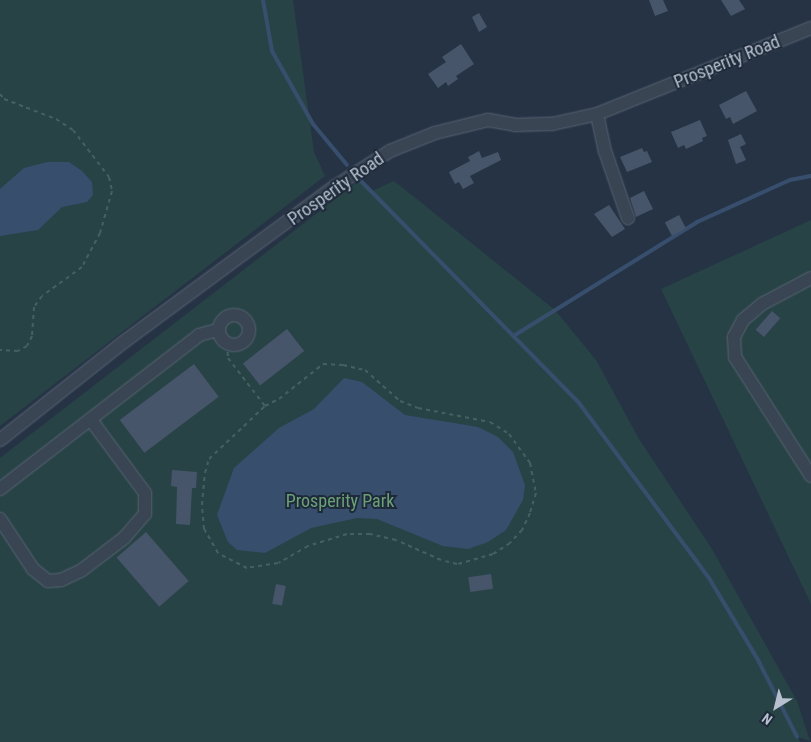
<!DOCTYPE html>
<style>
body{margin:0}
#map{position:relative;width:811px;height:742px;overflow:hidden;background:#253345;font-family:"Roboto Condensed",sans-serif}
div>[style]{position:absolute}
.green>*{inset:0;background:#274346}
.water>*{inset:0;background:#374f6d}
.stream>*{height:4px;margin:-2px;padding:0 2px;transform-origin:2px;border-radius:2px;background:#374f6d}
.building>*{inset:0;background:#465569;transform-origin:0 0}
.path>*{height:2px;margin-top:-1px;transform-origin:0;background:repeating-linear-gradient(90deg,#466062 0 4px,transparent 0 8px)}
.roads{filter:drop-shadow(0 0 1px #586372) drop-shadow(0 0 1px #586372)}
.minor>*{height:12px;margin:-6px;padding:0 6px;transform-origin:6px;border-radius:6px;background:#3a4554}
.minor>.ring{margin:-6px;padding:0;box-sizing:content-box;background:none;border:12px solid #3a4554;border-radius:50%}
span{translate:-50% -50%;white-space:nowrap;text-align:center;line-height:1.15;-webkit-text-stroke:4px #1e2a3a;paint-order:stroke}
.street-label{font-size:18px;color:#b7c0ce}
.park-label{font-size:18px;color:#6ca178}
.north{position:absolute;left:751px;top:682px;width:50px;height:50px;-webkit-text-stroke:4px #1e2a3a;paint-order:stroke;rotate:216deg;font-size:14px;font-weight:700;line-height:20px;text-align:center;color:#b7c0ce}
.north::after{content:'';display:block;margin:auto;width:18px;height:22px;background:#b7c0ce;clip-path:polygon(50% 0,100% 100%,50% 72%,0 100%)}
</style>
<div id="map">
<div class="green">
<i style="clip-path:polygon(0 0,293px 0,314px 152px,325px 176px,0 426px)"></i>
<i style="clip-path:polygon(360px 180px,370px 192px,394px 181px,408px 192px,555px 310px,596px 360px,639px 439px,712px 549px,797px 701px,810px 741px,798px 737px,800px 742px,0 742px,0 458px)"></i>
<i style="clip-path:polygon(811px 220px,811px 604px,661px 289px)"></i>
</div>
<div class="water">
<i style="clip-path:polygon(47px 162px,69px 162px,82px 171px,92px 182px,93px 195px,87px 202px,62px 207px,38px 230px,0 236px,0 189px,24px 168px)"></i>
<i style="clip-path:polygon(344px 378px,362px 382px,405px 415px,478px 427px,498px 437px,513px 452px,525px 485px,523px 500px,506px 530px,488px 542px,468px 549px,443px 546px,377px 519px,357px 518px,311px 528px,265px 553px,237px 550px,228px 542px,217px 515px,234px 468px,279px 428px,314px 409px)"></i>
</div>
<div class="stream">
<i style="left:263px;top:0;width:52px;rotate:80deg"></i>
<i style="left:272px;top:51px;width:84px;rotate:60.7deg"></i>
<i style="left:313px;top:124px;width:53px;rotate:50.3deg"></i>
<i style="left:360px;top:180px;width:313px;rotate:45.5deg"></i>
<i style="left:579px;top:403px;width:218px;rotate:53.4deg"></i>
<i style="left:709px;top:578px;width:96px;rotate:59.1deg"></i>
<i style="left:758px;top:660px;width:86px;rotate:63.1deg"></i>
<i style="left:515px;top:335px;width:214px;rotate:-31.8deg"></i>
<i style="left:697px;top:222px;width:102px;rotate:-24.3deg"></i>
<i style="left:790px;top:180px;width:21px;rotate:-11deg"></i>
</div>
<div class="building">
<i style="clip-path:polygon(649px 0,663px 0,668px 11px,655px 16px)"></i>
<i style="clip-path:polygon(721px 0,739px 0,745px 9px,731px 16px)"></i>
<i style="clip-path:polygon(479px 13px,487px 27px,479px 32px,472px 17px)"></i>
<i style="clip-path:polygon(461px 44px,474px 64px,456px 76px,458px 79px,448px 86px,446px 82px,438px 88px,428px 74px,446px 62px,442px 57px)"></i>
<i style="clip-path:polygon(746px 91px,757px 111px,733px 124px,730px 117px,726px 119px,719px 105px)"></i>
<i style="clip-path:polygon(700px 120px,707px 136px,702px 138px,703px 141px,686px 149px,684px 145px,678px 148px,671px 132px)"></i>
<i style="clip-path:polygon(741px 134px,746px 144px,740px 147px,746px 160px,736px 164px,728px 140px)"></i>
<i style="clip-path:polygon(642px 148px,644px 152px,647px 151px,652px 162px,627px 172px,620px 157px)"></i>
<i style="clip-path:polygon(479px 151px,482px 158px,498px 152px,501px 160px,470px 176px,474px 183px,463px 189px,459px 182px,455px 184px,449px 172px,470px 161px,468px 157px)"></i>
<i style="clip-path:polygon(644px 191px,653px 209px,636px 217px,630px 198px)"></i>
<i style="clip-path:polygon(609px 205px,625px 229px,612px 237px,594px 214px)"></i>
<i style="left:679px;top:215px;width:15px;height:16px;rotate:62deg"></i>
<i style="left:772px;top:311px;width:11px;height:25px;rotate:41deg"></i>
<i style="left:287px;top:329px;width:28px;height:56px;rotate:52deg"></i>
<i style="left:194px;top:364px;width:41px;height:93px;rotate:53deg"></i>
<i style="clip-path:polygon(172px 470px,197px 472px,196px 488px,192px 488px,190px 525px,176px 524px,177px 487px,171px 486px)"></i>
<i style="left:146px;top:532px;width:65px;height:39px;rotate:49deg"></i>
<i style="left:491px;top:574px;width:15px;height:23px;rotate:82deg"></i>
<i style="left:276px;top:584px;width:10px;height:20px;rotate:11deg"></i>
</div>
<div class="path">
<i style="left:0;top:94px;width:6px;rotate:51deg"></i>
<i style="left:4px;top:99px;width:56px;rotate:21deg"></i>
<i style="left:56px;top:119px;width:20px;rotate:33deg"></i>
<i style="left:73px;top:130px;width:59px;rotate:52.5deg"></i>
<i style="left:109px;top:177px;width:14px;rotate:78deg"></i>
<i style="left:112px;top:191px;width:44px;rotate:105.9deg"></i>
<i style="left:100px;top:233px;width:38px;rotate:118deg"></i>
<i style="left:82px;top:267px;width:49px;rotate:144.1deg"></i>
<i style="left:42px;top:296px;width:14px;rotate:126deg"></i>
<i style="left:34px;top:307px;width:29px;rotate:94deg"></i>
<i style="left:32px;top:336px;width:11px;rotate:117deg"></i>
<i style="left:27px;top:346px;width:10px;rotate:151deg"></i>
<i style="left:18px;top:351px;width:18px;rotate:-177deg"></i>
<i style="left:227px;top:344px;width:14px;rotate:86deg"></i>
<i style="left:228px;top:358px;width:61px;rotate:52.4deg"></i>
<i style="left:265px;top:406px;width:16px;rotate:-27deg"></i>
<i style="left:279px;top:399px;width:56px;rotate:-38.5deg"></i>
<i style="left:323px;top:364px;width:20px;rotate:3deg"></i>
<i style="left:343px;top:365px;width:23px;rotate:13deg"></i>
<i style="left:365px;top:370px;width:47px;rotate:41.5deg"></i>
<i style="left:400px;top:401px;width:19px;rotate:21deg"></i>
<i style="left:418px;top:408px;width:73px;rotate:11deg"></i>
<i style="left:490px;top:422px;width:22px;rotate:32deg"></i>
<i style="left:509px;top:434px;width:36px;rotate:54deg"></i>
<i style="left:530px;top:463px;width:31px;rotate:79deg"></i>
<i style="left:536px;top:493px;width:21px;rotate:107deg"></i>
<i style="left:530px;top:513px;width:19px;rotate:115deg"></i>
<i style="left:522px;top:530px;width:18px;rotate:133deg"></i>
<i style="left:510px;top:543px;width:20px;rotate:147deg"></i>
<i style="left:493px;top:554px;width:37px;rotate:164deg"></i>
<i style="left:457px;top:564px;width:16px;rotate:-166deg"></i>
<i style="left:441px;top:560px;width:49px;rotate:-156deg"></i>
<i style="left:396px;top:540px;width:27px;rotate:-167deg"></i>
<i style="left:370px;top:534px;width:23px;rotate:180deg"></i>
<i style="left:347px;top:534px;width:41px;rotate:162.9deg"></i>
<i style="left:308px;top:546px;width:34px;rotate:150deg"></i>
<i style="left:278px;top:563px;width:31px;rotate:171deg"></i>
<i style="left:247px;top:568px;width:33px;rotate:-153deg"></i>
<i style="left:218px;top:553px;width:28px;rotate:-120deg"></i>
<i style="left:204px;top:529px;width:24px;rotate:-95deg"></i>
<i style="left:202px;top:505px;width:32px;rotate:-85deg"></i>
<i style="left:205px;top:473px;width:15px;rotate:-74deg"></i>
<i style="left:209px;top:459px;width:77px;rotate:-43.4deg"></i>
</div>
<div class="roads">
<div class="minor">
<i style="left:597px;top:114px;width:38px;rotate:78deg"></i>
<i style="left:605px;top:151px;width:71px;rotate:71.1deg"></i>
<i style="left:811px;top:278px;width:55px;rotate:152deg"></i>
<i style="left:762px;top:304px;width:25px;rotate:140deg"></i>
<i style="left:743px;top:320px;width:19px;rotate:118deg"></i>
<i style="left:734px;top:337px;width:20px;rotate:87deg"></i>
<i style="left:735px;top:357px;width:141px;rotate:57.4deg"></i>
<i class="ring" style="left:219px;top:315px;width:18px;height:18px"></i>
<i style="left:0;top:440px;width:159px;rotate:-38.4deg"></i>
<i style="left:125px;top:341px;width:260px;rotate:-36.4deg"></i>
<i style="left:334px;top:187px;width:67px;rotate:-32.7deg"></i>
<i style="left:390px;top:151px;width:48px;rotate:-21.8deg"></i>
<i style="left:435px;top:133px;width:55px;rotate:-13.8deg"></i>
<i style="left:488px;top:120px;width:27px;rotate:10deg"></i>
<i style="left:515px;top:125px;width:37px;rotate:-2deg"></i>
<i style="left:552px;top:124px;width:46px;rotate:-12.5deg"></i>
<i style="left:597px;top:114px;width:231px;rotate:-21.9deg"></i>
<i style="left:0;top:489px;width:252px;rotate:-37.7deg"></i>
<i style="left:199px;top:335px;width:20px;rotate:-15deg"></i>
<i style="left:0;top:519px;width:60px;rotate:56.6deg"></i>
<i style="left:33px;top:569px;width:19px;rotate:39deg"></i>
<i style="left:48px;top:581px;width:13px;rotate:-4deg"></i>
<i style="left:61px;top:580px;width:23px;rotate:-25deg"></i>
<i style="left:82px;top:570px;width:53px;rotate:-37.3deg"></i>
<i style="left:124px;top:538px;width:32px;rotate:-49deg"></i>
<i style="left:145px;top:514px;width:21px;rotate:-90deg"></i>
<i style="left:145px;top:493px;width:91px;rotate:-126.5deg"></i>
</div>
</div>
<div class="street-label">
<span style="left:727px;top:62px;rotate:-22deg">Prosperity Road</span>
<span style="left:336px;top:189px;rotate:-35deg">Prosperity Road</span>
</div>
<div class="park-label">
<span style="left:340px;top:501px">Prosperity Park</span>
</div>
<div class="north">N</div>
</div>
